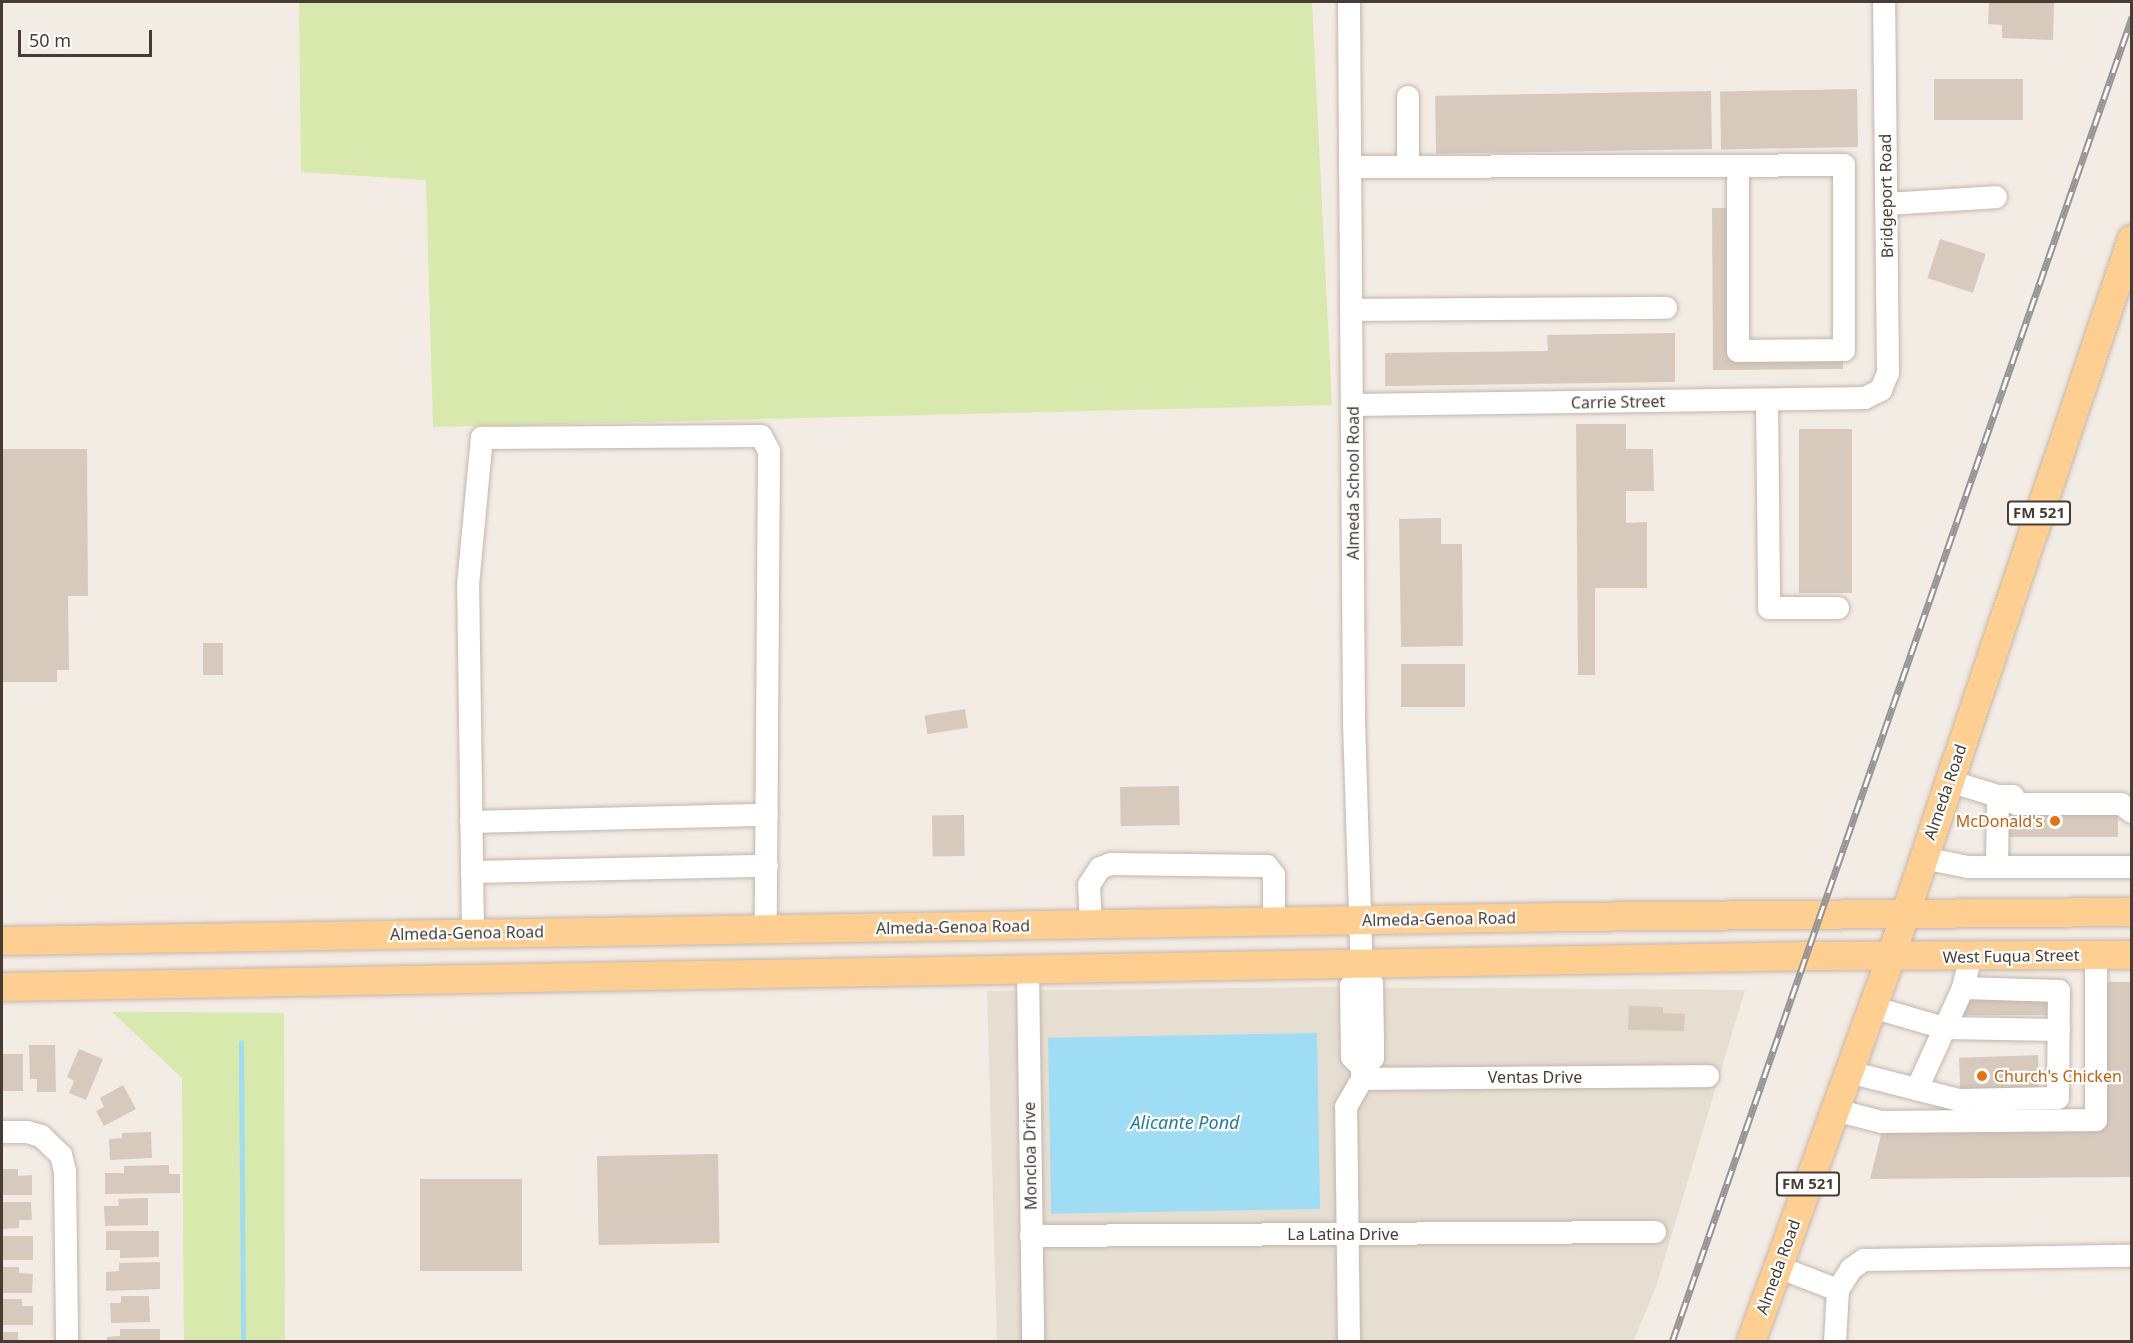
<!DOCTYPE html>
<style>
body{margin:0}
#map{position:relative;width:2133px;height:1343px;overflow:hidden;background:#f3ece5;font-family:"Noto Sans",sans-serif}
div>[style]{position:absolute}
.residential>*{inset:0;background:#e7ded2}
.green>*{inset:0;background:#d7e9ac}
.water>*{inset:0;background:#9eddf3;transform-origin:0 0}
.stream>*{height:5px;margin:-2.5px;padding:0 2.5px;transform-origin:2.5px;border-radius:2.5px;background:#9eddf3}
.building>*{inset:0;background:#d8c9bd;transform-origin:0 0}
.roads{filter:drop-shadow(0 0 2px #c2b6aa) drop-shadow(0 0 2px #c2b6aa)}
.minor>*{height:22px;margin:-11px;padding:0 11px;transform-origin:11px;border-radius:11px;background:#fff}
.major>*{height:28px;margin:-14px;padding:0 14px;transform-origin:14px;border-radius:14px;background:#ffcf92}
.rail>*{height:7px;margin-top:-3.5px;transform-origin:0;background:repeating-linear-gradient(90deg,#fff 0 14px,#959595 0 28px);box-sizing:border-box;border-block:2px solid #959595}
.dots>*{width:16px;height:16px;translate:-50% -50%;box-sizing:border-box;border:3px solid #fff;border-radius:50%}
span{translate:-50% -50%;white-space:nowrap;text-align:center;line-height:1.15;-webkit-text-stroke:4.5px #fff;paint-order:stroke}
.shield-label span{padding:2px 4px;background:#fff;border:2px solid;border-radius:4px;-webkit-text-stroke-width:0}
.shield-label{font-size:15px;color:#463c34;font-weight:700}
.street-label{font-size:16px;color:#463c34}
.food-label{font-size:16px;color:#c56008}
.right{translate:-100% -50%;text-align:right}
.left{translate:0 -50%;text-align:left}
.water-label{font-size:18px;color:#267c9c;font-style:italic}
.frame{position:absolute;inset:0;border:3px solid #463c34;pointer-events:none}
.scale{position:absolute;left:18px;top:30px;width:134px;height:27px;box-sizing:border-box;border:3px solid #463c34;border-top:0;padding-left:8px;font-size:18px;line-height:21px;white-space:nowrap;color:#463c34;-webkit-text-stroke:4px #fff;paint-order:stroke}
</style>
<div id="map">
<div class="residential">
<i style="clip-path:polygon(1320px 987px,1745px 990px,1656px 1287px,1633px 1342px,997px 1341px,987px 991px)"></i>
</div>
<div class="green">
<i style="clip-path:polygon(299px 2px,1312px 2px,1332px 405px,433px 427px,426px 180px,301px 172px)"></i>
<i style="clip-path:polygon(112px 1012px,284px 1013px,285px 1341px,184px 1341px,182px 1078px)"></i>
</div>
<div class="water">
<i style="left:1317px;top:1033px;width:176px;height:269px;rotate:89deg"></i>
</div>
<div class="stream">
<i style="left:241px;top:1042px;width:300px;rotate:89.6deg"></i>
</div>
<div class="building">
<i style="clip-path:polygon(1989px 2px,2054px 2px,2053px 40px,2002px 38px,2002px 25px,1988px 24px)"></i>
<i style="left:2023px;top:79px;width:41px;height:89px;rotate:90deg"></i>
<i style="left:1857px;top:89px;width:58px;height:137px;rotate:89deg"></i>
<i style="left:1711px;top:91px;width:58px;height:276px;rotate:89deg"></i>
<i style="clip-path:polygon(1712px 208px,1730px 208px,1731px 355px,1843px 355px,1843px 369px,1713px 370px)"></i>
<i style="left:1940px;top:239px;width:48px;height:41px;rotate:18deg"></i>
<i style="clip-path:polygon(1675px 333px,1675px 382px,1385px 386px,1385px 353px,1548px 351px,1547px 335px)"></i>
<i style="clip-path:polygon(1576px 424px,1626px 424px,1626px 449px,1653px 449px,1654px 491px,1626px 491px,1626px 523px,1647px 522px,1647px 588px,1595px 588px,1595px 675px,1578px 675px)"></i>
<i style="left:1799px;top:429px;width:53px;height:164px"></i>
<i style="clip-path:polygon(2px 449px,87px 449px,88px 596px,68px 596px,69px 670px,57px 670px,57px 682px,2px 682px)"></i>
<i style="clip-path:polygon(1441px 518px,1441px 544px,1462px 544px,1463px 646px,1401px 647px,1399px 519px)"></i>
<i style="left:203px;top:643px;width:20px;height:32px"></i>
<i style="left:1465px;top:664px;width:43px;height:64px;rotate:90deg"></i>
<i style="left:965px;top:709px;width:19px;height:41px;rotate:81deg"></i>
<i style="left:1179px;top:786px;width:39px;height:59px;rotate:89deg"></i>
<i style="left:2118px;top:809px;width:28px;height:110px;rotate:90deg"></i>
<i style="left:964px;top:815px;width:41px;height:32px;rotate:89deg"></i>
<i style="clip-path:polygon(2102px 982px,2132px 982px,2132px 1177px,1870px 1179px,1882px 1131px,2103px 1129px)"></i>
<i style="left:2048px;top:996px;width:19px;height:84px;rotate:90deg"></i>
<i style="clip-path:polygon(1629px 1006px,1663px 1007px,1663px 1013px,1685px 1014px,1684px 1031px,1628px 1030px)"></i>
<i style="clip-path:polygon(29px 1045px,55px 1045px,56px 1092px,37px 1092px,37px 1079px,30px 1079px)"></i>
<i style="clip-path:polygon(79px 1049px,103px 1059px,86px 1100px,69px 1093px,74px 1081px,67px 1077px)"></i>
<i style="left:2px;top:1054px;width:21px;height:37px"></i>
<i style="left:2038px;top:1055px;width:36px;height:79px;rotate:88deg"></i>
<i style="clip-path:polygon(123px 1085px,136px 1109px,104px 1126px,96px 1111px,104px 1107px,100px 1098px)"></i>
<i style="clip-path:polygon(151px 1132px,152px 1158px,110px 1160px,109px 1139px,122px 1138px,122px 1133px)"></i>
<i style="left:718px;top:1154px;width:89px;height:121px;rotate:89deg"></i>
<i style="clip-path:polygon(169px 1165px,169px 1174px,180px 1174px,180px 1193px,105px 1194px,105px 1173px,124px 1173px,124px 1166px)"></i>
<i style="clip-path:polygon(2px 1169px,18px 1169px,18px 1176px,32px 1175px,32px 1195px,2px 1195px)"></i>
<i style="left:420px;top:1179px;width:102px;height:92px"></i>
<i style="clip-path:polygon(148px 1198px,148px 1225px,105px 1226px,104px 1206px,119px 1206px,118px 1199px)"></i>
<i style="clip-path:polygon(2px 1202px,31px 1202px,32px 1220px,19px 1220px,19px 1228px,2px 1229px)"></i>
<i style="clip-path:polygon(106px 1231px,159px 1231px,159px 1257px,120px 1258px,120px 1250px,106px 1250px)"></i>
<i style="left:2px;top:1236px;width:31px;height:24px"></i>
<i style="clip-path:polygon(160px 1262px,160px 1289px,106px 1291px,106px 1272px,119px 1271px,119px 1263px)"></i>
<i style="clip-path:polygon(2px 1267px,19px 1267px,19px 1273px,33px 1274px,32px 1293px,2px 1293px)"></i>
<i style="clip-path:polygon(121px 1296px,149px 1296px,150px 1322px,111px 1323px,110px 1303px,121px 1303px)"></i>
<i style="clip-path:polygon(2px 1299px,22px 1299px,22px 1306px,33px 1306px,33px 1325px,2px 1325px)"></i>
<i style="clip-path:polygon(120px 1329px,160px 1329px,160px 1342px,107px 1342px,107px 1337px,120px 1336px)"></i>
<i style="left:2px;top:1332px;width:16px;height:10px"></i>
</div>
<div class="roads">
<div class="minor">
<i style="left:1349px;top:2px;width:720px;rotate:89.6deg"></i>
<i style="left:1354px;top:722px;width:256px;rotate:88.2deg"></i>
<i style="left:1408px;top:97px;width:70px;rotate:90deg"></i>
<i style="left:1350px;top:167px;width:494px;rotate:-0.2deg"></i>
<i style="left:1844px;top:165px;width:185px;rotate:90deg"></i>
<i style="left:1844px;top:350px;width:106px;rotate:179.5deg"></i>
<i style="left:1738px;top:351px;width:185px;rotate:-90deg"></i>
<i style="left:1886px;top:204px;width:110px;rotate:-3.6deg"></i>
<i style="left:1351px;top:310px;width:315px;rotate:-0.4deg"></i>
<i style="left:1767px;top:400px;width:208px;rotate:89.4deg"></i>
<i style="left:1769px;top:608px;width:69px"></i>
<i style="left:1352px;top:405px;width:513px;rotate:-0.78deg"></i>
<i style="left:1865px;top:398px;width:18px;rotate:-27deg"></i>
<i style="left:1881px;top:390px;width:18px;rotate:-68deg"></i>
<i style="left:1888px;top:373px;width:371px;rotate:-90.6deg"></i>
<i style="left:1949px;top:781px;width:51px;rotate:17deg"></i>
<i style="left:1998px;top:796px;width:15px"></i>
<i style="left:471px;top:822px;width:296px;rotate:-1.4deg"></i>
<i style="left:1923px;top:858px;width:46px;rotate:11.3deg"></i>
<i style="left:1968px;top:867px;width:164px"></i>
<i style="left:1997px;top:867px;width:71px;rotate:-89.2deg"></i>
<i style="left:1998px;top:796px;width:21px;rotate:23deg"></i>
<i style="left:2017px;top:804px;width:104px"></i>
<i style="left:2121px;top:804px;width:14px;rotate:36deg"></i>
<i style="left:472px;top:872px;width:295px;rotate:-1.2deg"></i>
<i style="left:1091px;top:925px;width:40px;rotate:-92.9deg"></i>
<i style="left:1089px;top:885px;width:20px;rotate:-57deg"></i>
<i style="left:1100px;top:868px;width:12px;rotate:-20deg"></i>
<i style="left:1111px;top:864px;width:156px;rotate:0.7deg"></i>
<i style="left:1267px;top:866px;width:11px;rotate:52deg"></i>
<i style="left:1274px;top:875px;width:47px;rotate:90deg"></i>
<i style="left:473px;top:933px;width:348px;rotate:-90.8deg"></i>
<i style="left:468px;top:585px;width:148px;rotate:-84.6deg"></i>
<i style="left:482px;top:438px;width:279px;rotate:-0.4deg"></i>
<i style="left:761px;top:436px;width:17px;rotate:62deg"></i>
<i style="left:769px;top:451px;width:479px;rotate:90.4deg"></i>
<i style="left:1028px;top:970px;width:372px;rotate:89.2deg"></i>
<i style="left:1362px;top:978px;width:12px;rotate:31deg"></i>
<i style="left:1372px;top:984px;width:57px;rotate:89deg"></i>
<i style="left:1373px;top:1041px;width:17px;rotate:90deg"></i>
<i style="left:1373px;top:1058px;width:14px;rotate:141deg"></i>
<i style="left:1872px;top:1007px;width:75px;rotate:16.3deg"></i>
<i style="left:1944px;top:1028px;width:115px;rotate:1deg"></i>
<i style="left:1849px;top:1072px;width:114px;rotate:14.3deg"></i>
<i style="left:1959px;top:1100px;width:99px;rotate:-1.2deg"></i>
<i style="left:2058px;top:1098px;width:107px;rotate:-89.5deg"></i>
<i style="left:2059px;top:991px;width:96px;rotate:-178.2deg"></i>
<i style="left:1362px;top:1079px;width:346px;rotate:-0.5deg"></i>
<i style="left:1917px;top:1089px;width:111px;rotate:-65.5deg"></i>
<i style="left:1963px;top:988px;width:32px;rotate:-76deg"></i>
<i style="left:1835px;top:1110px;width:49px;rotate:14.3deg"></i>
<i style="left:1882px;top:1122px;width:214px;rotate:-0.5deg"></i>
<i style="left:2096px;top:1120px;width:165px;rotate:-90deg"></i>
<i style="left:2px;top:1132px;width:25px"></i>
<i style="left:27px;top:1132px;width:15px;rotate:16deg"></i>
<i style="left:41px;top:1136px;width:28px;rotate:44deg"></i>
<i style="left:61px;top:1155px;width:16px;rotate:76deg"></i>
<i style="left:65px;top:1171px;width:171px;rotate:89.3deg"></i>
<i style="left:1031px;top:1236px;width:624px;rotate:-0.37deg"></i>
<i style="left:1778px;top:1267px;width:64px;rotate:21deg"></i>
<i style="left:1349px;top:1342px;width:235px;rotate:-90.7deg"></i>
<i style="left:1346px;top:1107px;width:32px;rotate:-60deg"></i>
<i style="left:1362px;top:1079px;width:12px;rotate:-90deg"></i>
<i style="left:1362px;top:1067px;width:14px;rotate:-135deg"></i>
<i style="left:1352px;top:1057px;width:71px;rotate:-90.8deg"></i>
<i style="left:1351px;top:986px;width:14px;rotate:-36deg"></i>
<i style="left:1835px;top:1342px;width:52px;rotate:-86.7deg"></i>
<i style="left:1838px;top:1290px;width:25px;rotate:-58deg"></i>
<i style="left:1851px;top:1269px;width:16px;rotate:-35deg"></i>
<i style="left:1864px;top:1260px;width:268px;rotate:-0.9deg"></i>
</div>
<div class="major">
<i style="left:2px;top:941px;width:1554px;rotate:-0.88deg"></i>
<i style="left:1556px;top:917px;width:576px;rotate:-0.5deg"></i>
<i style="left:2px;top:987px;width:1804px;rotate:-0.98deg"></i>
<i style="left:1806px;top:956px;width:326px;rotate:-0.2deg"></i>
<i style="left:1751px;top:1342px;width:410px;rotate:-70deg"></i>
<i style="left:1891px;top:957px;width:757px;rotate:-71.45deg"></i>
</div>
</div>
<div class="rail">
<i style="left:1672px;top:1342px;width:1403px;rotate:-70.85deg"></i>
</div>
<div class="dots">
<i style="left:2055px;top:821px;background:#e8710a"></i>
<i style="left:1982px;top:1076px;background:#e8710a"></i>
</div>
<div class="shield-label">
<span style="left:2039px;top:513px">FM 521</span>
<span style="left:1808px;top:1184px">FM 521</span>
</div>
<div class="street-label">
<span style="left:1886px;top:196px;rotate:-91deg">Bridgeport Road</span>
<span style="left:1618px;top:402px;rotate:-1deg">Carrie Street</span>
<span style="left:1353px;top:483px;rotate:-90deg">Almeda School Road</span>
<span style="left:1945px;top:792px;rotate:-71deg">Almeda Road</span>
<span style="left:1439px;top:919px;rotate:-1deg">Almeda-Genoa Road</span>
<span style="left:953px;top:927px;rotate:-1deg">Almeda-Genoa Road</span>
<span style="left:467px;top:933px;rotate:-1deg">Almeda-Genoa Road</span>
<span style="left:2011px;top:956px;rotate:-1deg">West Fuqua Street</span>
<span style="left:1535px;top:1077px">Ventas Drive</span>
<span style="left:1030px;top:1156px;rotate:-91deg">Moncloa Drive</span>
<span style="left:1343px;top:1234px">La Latina Drive</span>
<span style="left:1778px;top:1267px;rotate:-70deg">Almeda Road</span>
</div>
<div class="food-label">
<span class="right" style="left:2043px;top:821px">McDonald's</span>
<span class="left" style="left:1994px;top:1076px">Church's Chicken</span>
</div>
<div class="water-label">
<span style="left:1185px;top:1122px">Alicante Pond</span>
</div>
<div class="frame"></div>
<div class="scale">50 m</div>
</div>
